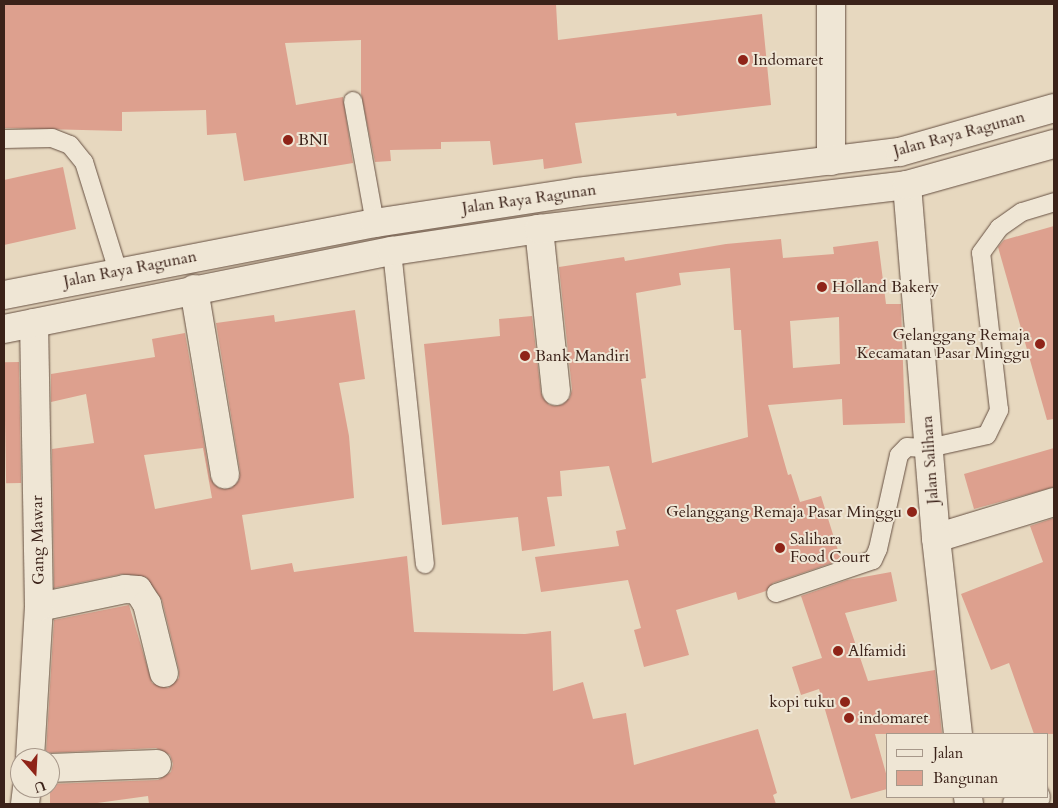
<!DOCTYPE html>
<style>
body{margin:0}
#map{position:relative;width:1058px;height:808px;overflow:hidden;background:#e7d8bf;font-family:Cardo,serif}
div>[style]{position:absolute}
.building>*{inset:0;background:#dda08e;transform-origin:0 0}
.roads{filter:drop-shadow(0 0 1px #665042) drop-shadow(0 0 1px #665042)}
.service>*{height:18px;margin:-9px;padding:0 9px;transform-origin:9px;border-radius:9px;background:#efe6d5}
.minor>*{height:28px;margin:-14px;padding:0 14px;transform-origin:14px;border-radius:14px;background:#efe6d5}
.tertiary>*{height:28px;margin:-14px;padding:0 14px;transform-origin:14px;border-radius:14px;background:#efe6d5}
.secondary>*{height:28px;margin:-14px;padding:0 14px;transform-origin:14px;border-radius:14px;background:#efe6d5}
.dots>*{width:14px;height:14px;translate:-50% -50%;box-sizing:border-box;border:2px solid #efe6d5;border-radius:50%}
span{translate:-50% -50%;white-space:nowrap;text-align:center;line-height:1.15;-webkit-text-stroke:4px #efe6d5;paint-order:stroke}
.poi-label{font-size:16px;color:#3b2219}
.left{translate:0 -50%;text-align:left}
.right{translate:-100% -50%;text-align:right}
.street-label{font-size:16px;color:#3b2219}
.frame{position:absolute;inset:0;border:5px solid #3b2219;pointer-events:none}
.legend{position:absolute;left:886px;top:733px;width:162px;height:65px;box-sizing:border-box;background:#efe6d5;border:1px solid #a7988a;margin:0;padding:6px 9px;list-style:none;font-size:15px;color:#3b2219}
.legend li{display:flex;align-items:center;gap:10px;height:25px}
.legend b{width:25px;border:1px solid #a7988a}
.north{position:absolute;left:10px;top:748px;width:50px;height:50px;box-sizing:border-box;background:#efe6d5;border:1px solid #a7988a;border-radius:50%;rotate:161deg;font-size:14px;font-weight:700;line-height:20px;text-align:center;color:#3b2219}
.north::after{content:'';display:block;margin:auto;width:18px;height:22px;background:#8f2418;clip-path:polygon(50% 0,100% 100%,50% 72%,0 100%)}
</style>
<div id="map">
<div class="building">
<i style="clip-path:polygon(4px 4px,556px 4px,558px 40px,762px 14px,771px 105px,677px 116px,676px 113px,575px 123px,582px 163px,544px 169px,543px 159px,493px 165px,490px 141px,441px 142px,441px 149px,390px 150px,391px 161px,375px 162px,361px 94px,361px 40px,285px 43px,296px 105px,343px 97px,353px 163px,244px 181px,236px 133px,207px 135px,206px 110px,122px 112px,122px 131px,4px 128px)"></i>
<i style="clip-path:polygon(63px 167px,76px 229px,4px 245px,4px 180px)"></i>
<i style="clip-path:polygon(1054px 226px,1054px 419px,1047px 420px,998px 247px,1004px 240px)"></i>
<i style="clip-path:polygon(evenodd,781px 239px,783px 258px,834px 254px,833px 247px,878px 241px,886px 304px,901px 304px,905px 423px,843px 425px,842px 399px,768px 405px,788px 475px,791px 474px,800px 502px,821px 496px,841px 560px,773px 583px,766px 591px,738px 600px,736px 592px,676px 610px,689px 655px,644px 667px,634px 630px,641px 628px,628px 580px,541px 592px,535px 557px,619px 546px,616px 531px,626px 529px,609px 466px,560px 471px,562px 496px,547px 497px,555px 546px,522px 551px,518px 517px,442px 525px,424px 344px,500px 336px,499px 319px,532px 316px,541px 393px,549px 405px,558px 406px,570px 398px,572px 389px,559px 267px,624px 257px,625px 261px,726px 244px,781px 239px,730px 268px,734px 330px,741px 330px,748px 437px,652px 463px,641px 379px,646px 378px,636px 293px,681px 285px,679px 273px,730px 268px,781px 239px,839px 317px,840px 364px,793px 368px,790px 321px,839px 317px)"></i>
<i style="clip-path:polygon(evenodd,355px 310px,365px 379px,339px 383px,349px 436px,354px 498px,242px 515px,251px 570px,292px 563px,294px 572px,407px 556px,414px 632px,525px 634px,551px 631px,553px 691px,583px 682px,593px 719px,626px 713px,634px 765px,758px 729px,777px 793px,773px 795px,776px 804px,149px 804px,148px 796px,90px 804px,50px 804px,50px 784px,158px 780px,171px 772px,173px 764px,170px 755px,156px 748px,46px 753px,54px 620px,129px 605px,152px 683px,168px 688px,179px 678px,179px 670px,162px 600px,146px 577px,122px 574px,54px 588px,52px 449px,94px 443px,86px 394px,51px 402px,51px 374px,155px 357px,152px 339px,185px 333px,210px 477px,219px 488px,228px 489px,239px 480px,240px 471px,216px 323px,274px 315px,275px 322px,355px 310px,203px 448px,212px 498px,155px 509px,144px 455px,203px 448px)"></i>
<i style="left:19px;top:362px;width:121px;height:15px;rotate:89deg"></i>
<i style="clip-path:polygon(1054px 448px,1054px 487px,974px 509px,964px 474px)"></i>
<i style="clip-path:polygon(1054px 518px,1054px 734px,1034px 734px,1009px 663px,991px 670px,961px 594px,1043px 562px,1030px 526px)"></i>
<i style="clip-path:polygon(891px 572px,897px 601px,845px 613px,868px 681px,935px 670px,942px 734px,875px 734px,887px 777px,887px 789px,851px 799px,819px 689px,801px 695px,792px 667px,822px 658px,801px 596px,847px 580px)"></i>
</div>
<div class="roads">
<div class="service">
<i style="left:353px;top:101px;width:124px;rotate:79.8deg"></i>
<i style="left:4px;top:139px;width:48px;rotate:-1.2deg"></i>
<i style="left:52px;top:138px;width:19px;rotate:21deg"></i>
<i style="left:70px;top:145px;width:22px;rotate:51deg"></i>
<i style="left:84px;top:162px;width:114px;rotate:72.7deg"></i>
<i style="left:392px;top:251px;width:315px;rotate:84deg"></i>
<i style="left:776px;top:593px;width:102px;rotate:-18.8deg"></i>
<i style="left:873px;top:560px;width:12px;rotate:-66deg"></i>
<i style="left:878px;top:549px;width:96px;rotate:-77.4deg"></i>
<i style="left:899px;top:455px;width:11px;rotate:-45deg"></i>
<i style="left:907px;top:447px;width:22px;rotate:3deg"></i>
<i style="left:929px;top:448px;width:59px;rotate:-12.6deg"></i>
<i style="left:987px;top:435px;width:28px;rotate:-64deg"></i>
<i style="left:999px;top:410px;width:158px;rotate:-96.5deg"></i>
<i style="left:981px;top:253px;width:31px;rotate:-54deg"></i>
<i style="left:999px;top:228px;width:28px;rotate:-35deg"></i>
<i style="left:1022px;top:212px;width:34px;rotate:-17deg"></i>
</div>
<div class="minor">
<i style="left:539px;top:229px;width:163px;rotate:84deg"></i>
<i style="left:194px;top:289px;width:188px;rotate:80.5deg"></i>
<i style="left:936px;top:538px;width:123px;rotate:-17deg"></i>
<i style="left:39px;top:607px;width:88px;rotate:-11.8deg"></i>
<i style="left:125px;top:589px;width:13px;rotate:4deg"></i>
<i style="left:138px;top:590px;width:17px;rotate:57deg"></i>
<i style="left:147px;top:604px;width:71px;rotate:76.2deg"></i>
<i style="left:30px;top:758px;width:151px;rotate:-86.6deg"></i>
<i style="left:39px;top:607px;width:284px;rotate:-91deg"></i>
<i style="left:50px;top:768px;width:107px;rotate:-2.1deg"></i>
<i style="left:25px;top:804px;width:16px;rotate:-83deg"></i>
<i style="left:1017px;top:804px;width:20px;rotate:-20deg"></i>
</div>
<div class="tertiary">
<i style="left:831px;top:161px;width:157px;rotate:-90deg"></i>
<i style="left:907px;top:185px;width:354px;rotate:85.3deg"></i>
<i style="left:936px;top:538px;width:197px;rotate:83.6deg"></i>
<i style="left:968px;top:797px;width:7px;rotate:82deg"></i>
</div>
<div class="secondary">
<i style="left:4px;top:295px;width:378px;rotate:-11deg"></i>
<i style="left:375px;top:223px;width:204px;rotate:-8.7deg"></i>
<i style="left:577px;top:192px;width:325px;rotate:-7.1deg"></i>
<i style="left:900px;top:152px;width:160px;rotate:-15.9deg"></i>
<i style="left:4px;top:329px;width:396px;rotate:-11.4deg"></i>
<i style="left:392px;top:251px;width:149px;rotate:-8.5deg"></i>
<i style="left:539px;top:229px;width:371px;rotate:-6.8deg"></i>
<i style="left:907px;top:185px;width:153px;rotate:-15.6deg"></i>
</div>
</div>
<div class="dots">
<i style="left:743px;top:60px;background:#8f2418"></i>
<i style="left:288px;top:140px;background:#8f2418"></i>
<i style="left:822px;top:287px;background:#8f2418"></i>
<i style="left:1040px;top:344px;background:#8f2418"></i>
<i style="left:525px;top:356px;background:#8f2418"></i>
<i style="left:912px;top:512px;background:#8f2418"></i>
<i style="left:780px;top:548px;background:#8f2418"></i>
<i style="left:838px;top:651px;background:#8f2418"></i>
<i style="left:845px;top:702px;background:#8f2418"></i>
<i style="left:849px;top:718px;background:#8f2418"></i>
</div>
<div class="poi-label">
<span class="left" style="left:753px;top:60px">Indomaret</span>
<span class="left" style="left:298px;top:140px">BNI</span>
<span class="left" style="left:832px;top:287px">Holland Bakery</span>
<span class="right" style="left:1030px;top:344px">Gelanggang Remaja<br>Kecamatan Pasar Minggu</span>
<span class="left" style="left:535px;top:356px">Bank Mandiri</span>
<span class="right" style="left:902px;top:512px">Gelanggang Remaja Pasar Minggu</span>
<span class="left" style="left:790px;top:548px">Salihara<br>Food Court</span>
<span class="left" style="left:848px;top:651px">Alfamidi</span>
<span class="right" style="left:835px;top:702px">kopi tuku</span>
<span class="left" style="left:859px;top:718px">indomaret</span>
</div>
<div class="street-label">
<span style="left:959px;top:134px;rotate:-15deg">Jalan Raya Ragunan</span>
<span style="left:529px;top:199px;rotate:-8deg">Jalan Raya Ragunan</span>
<span style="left:130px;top:269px;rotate:-11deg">Jalan Raya Ragunan</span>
<span style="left:930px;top:460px;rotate:-94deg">Jalan Salihara</span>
<span style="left:38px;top:540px;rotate:-91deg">Gang Mawar</span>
</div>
<div class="frame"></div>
<ul class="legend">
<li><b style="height:6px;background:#efe6d5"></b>Jalan</li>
<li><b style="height:14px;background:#dda08e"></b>Bangunan</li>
</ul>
<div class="north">U</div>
</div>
